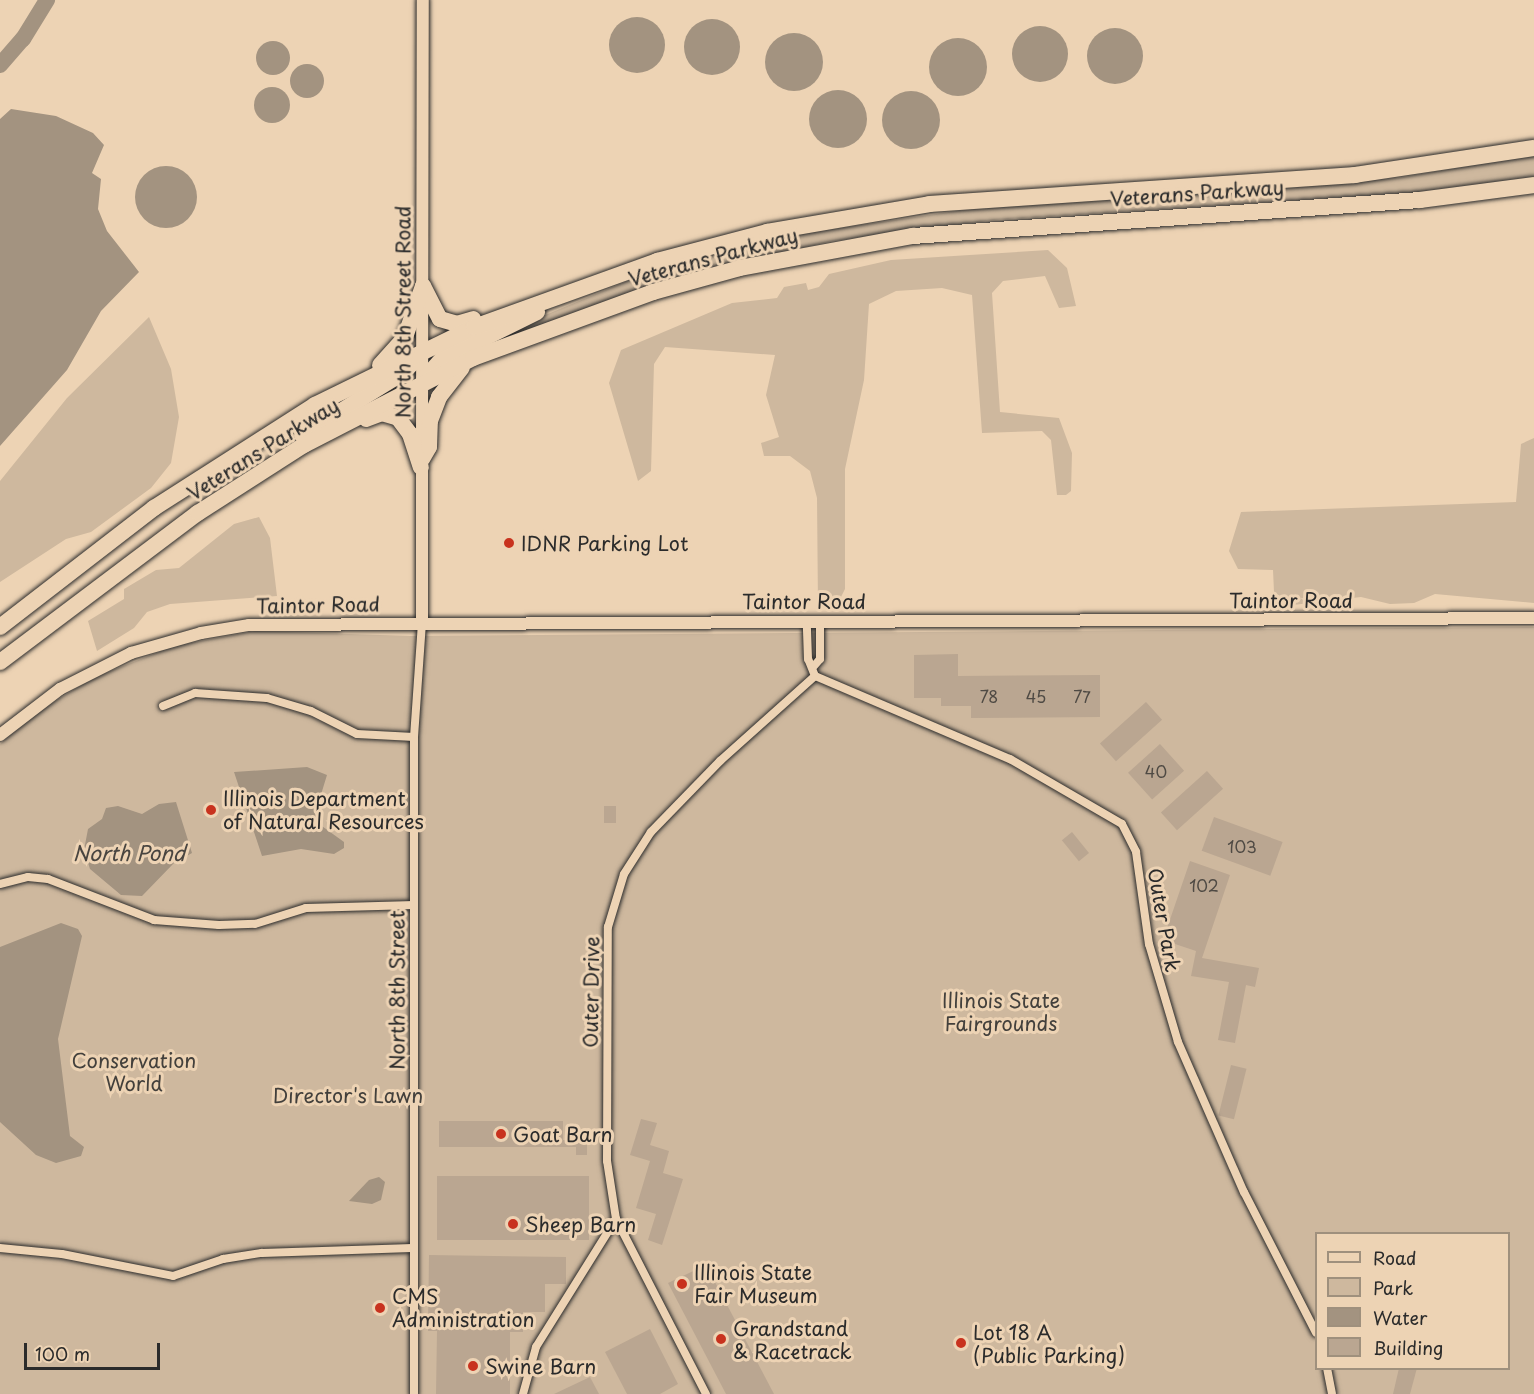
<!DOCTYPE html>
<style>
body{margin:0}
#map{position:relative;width:1534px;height:1394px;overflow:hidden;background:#edd3b4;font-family:"Playpen Sans",sans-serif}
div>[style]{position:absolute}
.green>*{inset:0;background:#ceb89e}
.water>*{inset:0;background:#a39380}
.round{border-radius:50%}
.river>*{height:16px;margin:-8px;padding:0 8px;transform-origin:8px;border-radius:8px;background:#a39380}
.building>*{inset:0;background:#baa691;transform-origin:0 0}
.roads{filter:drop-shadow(0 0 2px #2b2b2b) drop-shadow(0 0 2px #2b2b2b)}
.street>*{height:8px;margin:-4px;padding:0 4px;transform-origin:4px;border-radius:4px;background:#edd3b4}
.secondary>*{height:12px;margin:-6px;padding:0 6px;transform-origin:6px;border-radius:6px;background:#edd3b4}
.highway>*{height:16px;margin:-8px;padding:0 8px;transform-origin:8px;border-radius:8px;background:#edd3b4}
.dots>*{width:16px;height:16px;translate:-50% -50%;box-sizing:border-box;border:3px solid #edd3b4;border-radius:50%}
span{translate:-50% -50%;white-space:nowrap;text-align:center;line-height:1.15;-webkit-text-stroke:6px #edd3b4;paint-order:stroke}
.number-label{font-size:16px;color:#4f4a44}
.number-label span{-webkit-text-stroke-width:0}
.street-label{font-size:20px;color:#2b2b2b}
.poi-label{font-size:20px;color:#2b2b2b}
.left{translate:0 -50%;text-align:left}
.park-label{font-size:20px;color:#43403c}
.water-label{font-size:21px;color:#494540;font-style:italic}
.legend{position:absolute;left:1315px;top:1232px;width:195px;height:138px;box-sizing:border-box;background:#edd3b4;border:2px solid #9f907d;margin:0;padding:8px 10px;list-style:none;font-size:18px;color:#2b2b2b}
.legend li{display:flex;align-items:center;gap:12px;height:30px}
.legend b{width:30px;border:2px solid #9f907d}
.scale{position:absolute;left:24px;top:1343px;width:136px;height:27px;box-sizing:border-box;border:3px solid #2b2b2b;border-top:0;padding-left:8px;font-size:18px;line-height:21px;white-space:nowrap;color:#2b2b2b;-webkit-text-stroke:4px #edd3b4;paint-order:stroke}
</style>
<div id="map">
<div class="green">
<i style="clip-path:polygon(1534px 155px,1534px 178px,1452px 190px,993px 220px,832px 241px,673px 278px,497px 340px,538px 318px,659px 268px,786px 236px,984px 207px,1398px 178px)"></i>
<i style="clip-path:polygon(1048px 250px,1067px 268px,1076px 306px,1059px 308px,1045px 276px,1003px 281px,992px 293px,1000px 412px,1059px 418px,1072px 453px,1071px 491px,1066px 495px,1057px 495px,1051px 440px,1042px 431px,982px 433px,972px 295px,942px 288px,896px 291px,869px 304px,864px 380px,845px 469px,845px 589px,837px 605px,818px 606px,817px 498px,810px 471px,790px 456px,764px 456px,761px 443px,779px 437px,766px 395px,775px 355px,665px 347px,654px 364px,651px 471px,638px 481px,609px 383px,621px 350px,732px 303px,777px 298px,784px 287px,806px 283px,808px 290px,819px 287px,829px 274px,891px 260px)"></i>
<i style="clip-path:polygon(149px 317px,171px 369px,179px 417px,171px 463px,151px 488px,91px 532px,66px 539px,0 582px,0 481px,67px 398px)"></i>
<i style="clip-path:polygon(1534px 438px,1534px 603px,1435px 594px,1414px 603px,1390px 604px,1361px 597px,1293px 605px,1274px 592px,1273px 570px,1238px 569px,1229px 551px,1241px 512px,1516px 502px,1521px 444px)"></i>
<i style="clip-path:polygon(259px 517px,270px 538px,277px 596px,170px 604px,147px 612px,134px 628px,97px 651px,88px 621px,124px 599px,124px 589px,156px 570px,179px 568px,234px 524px)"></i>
<i style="clip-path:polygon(evenodd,1534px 627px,1534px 1394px,0 1394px,0 744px,31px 716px,93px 678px,174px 646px,255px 631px,411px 636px,1534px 627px,1316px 1234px,1508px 1234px,1508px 1368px,1316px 1368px,1316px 1234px)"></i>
</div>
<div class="water">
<i class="round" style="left:609px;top:17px;width:56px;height:56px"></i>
<i class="round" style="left:684px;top:19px;width:56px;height:56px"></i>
<i class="round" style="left:1012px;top:26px;width:56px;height:56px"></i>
<i class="round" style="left:1087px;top:28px;width:56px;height:56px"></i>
<i class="round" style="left:765px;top:33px;width:58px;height:58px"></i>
<i class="round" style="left:929px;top:38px;width:58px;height:58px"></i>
<i class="round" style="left:256px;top:41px;width:34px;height:34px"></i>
<i class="round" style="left:290px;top:64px;width:34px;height:34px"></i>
<i class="round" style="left:254px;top:87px;width:36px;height:36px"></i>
<i class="round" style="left:809px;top:90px;width:58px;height:58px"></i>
<i class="round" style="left:882px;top:91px;width:58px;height:58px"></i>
<i style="clip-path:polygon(11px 109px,56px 116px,93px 133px,104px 145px,92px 173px,101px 179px,98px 209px,107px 231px,139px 272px,101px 311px,67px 370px,0 446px,0 119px)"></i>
<i class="round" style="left:135px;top:166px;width:62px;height:62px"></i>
<i style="clip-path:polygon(307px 767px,327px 775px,315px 814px,319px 824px,344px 842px,344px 848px,334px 854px,301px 849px,262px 856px,234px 772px)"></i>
<i style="clip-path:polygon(176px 802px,192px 853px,174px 863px,142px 896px,121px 895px,90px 869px,84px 850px,88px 829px,102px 819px,106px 808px,118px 806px,142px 814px,159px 804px)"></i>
<i style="clip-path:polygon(61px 923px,78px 929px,82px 936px,58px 1039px,70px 1136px,84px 1147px,81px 1156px,56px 1163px,36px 1155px,0 1122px,0 947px)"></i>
<i style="clip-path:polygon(379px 1177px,385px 1182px,381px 1200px,372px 1204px,349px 1201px,369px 1180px)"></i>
</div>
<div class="river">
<i style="left:0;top:65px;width:35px;rotate:-49deg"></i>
<i style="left:23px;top:39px;width:46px;rotate:-58.4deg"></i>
</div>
<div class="building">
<i style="clip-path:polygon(958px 654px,958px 676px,1100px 675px,1100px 717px,971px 718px,971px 706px,941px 706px,941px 698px,914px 698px,914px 655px)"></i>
<i style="left:1146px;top:702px;width:24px;height:62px;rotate:48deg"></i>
<i style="left:1160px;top:744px;width:36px;height:43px;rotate:48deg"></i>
<i style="left:1207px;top:771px;width:24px;height:62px;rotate:48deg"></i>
<i style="left:604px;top:806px;width:12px;height:17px"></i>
<i style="left:1214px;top:817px;width:73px;height:36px;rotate:20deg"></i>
<i style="left:1072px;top:832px;width:27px;height:13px;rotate:51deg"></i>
<i style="clip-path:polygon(1190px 861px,1230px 875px,1202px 958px,1259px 968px,1255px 987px,1246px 985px,1235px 1043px,1218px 1040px,1229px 982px,1191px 976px,1196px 951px,1163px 940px)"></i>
<i style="left:1231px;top:1065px;width:16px;height:52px;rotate:14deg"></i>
<i style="clip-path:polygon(641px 1119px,657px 1123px,650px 1145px,669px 1151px,663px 1173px,683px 1179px,662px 1245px,648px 1240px,656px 1214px,636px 1208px,650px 1161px,630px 1155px)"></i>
<i style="clip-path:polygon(439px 1121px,563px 1121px,563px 1140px,587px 1140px,587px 1155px,576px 1155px,576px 1147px,439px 1147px)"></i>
<i style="left:437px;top:1176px;width:152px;height:64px"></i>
<i style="clip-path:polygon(429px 1255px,566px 1257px,566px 1284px,545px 1284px,545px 1312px,523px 1312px,523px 1332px,510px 1332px,510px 1394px,436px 1394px,437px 1331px,428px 1331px)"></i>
<i style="clip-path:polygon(706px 1265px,774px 1394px,726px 1394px,668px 1283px)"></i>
<i style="clip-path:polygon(650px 1329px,678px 1384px,660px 1394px,627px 1394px,605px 1352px)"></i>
<i style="clip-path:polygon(1399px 1368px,1417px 1368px,1410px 1394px,1393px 1394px)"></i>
<i style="clip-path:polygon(590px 1377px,599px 1394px,554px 1394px)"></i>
</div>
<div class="roads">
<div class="street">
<i style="left:814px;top:666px;width:9px;rotate:-49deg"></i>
<i style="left:820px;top:659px;width:38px;rotate:-90deg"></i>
<i style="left:815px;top:676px;width:212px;rotate:23.1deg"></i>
<i style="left:1010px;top:759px;width:129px;rotate:30.1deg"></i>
<i style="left:1122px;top:824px;width:31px;rotate:63deg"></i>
<i style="left:1136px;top:852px;width:93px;rotate:82deg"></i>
<i style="left:1149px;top:944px;width:102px;rotate:73.5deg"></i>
<i style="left:1178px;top:1042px;width:164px;rotate:66.3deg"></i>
<i style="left:1244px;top:1192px;width:158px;rotate:62.9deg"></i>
<i style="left:163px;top:706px;width:35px;rotate:-22deg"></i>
<i style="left:195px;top:693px;width:72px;rotate:4deg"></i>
<i style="left:267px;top:698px;width:46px;rotate:16.5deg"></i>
<i style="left:311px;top:711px;width:51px;rotate:26.6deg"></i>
<i style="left:357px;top:734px;width:57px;rotate:3deg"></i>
<i style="left:0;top:884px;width:29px;rotate:-14deg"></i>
<i style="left:28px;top:877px;width:20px;rotate:6deg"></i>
<i style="left:48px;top:879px;width:114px;rotate:21.1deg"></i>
<i style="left:154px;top:920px;width:65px;rotate:4.4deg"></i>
<i style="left:219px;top:925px;width:36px;rotate:-2deg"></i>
<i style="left:255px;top:924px;width:53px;rotate:-17.4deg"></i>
<i style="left:306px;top:908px;width:108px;rotate:-1.6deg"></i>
<i style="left:0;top:1248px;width:62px;rotate:5.5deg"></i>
<i style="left:62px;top:1254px;width:113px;rotate:11.2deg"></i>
<i style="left:173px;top:1276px;width:53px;rotate:-18.8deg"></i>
<i style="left:223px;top:1259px;width:39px;rotate:-9deg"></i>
<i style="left:262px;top:1253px;width:150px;rotate:-1.9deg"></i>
<i style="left:1327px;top:1368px;width:26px;rotate:79deg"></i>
<i style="left:414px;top:1394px;width:657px;rotate:-90deg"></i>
<i style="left:414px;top:737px;width:114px;rotate:-86deg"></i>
<i style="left:523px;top:1394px;width:49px;rotate:-74.5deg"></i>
<i style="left:536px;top:1347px;width:151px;rotate:-58deg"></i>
<i style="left:706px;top:1394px;width:197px;rotate:-117.2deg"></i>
<i style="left:616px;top:1219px;width:59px;rotate:-98.8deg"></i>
<i style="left:607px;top:1161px;width:234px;rotate:-89.8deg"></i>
<i style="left:608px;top:927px;width:55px;rotate:-73.2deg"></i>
<i style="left:624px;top:874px;width:50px;rotate:-57.3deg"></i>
<i style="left:651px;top:832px;width:99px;rotate:-45.8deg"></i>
<i style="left:720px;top:761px;width:127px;rotate:-41.8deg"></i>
<i style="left:815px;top:676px;width:18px;rotate:-112deg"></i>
<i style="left:808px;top:659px;width:38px;rotate:-92deg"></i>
</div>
<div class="secondary">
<i style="left:422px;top:442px;width:442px;rotate:-89.9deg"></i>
<i style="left:422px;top:459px;width:164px;rotate:90deg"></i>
<i style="left:0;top:735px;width:76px;rotate:-37.5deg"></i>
<i style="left:60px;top:689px;width:80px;rotate:-26.9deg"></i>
<i style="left:131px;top:653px;width:73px;rotate:-15.9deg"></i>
<i style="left:201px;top:633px;width:49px;rotate:-9.5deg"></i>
<i style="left:249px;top:625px;width:1285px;rotate:-0.31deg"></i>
</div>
<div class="highway">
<i style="left:423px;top:286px;width:37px;rotate:63deg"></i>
<i style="left:440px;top:319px;width:18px;rotate:16deg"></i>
<i style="left:457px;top:324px;width:17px;rotate:-17deg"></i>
<i style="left:380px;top:365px;width:38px;rotate:-48deg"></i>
<i style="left:405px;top:337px;width:54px;rotate:-70.6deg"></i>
<i style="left:424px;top:379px;width:27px;rotate:-48deg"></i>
<i style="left:442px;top:359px;width:106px;rotate:-26.3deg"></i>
<i style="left:366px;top:419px;width:17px;rotate:-21deg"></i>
<i style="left:382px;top:413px;width:17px;rotate:17deg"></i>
<i style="left:398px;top:418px;width:20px;rotate:53deg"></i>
<i style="left:410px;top:434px;width:35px;rotate:72deg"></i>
<i style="left:302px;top:435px;width:116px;rotate:-31.6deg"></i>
<i style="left:401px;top:374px;width:26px;rotate:-43deg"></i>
<i style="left:422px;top:459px;width:14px;rotate:-60deg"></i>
<i style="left:429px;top:447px;width:26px;rotate:-88deg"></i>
<i style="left:430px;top:421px;width:26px;rotate:-69deg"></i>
<i style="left:439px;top:397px;width:37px;rotate:-52deg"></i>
<i style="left:0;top:627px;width:195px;rotate:-37.7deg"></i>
<i style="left:154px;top:508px;width:191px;rotate:-32.6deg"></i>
<i style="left:315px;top:405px;width:177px;rotate:-26.1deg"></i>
<i style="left:474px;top:327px;width:195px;rotate:-19.8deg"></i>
<i style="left:657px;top:261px;width:114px;rotate:-14.8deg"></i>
<i style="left:767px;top:232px;width:165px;rotate:-9.7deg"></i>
<i style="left:930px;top:204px;width:426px;rotate:-3.9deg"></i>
<i style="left:1355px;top:175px;width:181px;rotate:-8.6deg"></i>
<i style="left:0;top:662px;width:248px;rotate:-37deg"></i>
<i style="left:198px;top:513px;width:126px;rotate:-32.7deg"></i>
<i style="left:304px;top:445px;width:190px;rotate:-27.2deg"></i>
<i style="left:473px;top:358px;width:192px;rotate:-20.1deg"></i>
<i style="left:653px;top:292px;width:90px;rotate:-15.4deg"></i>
<i style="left:740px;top:268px;width:176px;rotate:-10.5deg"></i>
<i style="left:913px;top:236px;width:508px;rotate:-4.06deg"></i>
<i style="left:1420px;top:200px;width:115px;rotate:-7.5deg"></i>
</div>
</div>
<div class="dots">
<i style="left:509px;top:543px;background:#c8321e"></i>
<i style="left:211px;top:810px;background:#c8321e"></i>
<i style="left:501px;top:1134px;background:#c8321e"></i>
<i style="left:513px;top:1224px;background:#c8321e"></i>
<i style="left:682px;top:1284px;background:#c8321e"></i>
<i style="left:380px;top:1308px;background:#c8321e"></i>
<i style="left:721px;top:1339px;background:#c8321e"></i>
<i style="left:961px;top:1343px;background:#c8321e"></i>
<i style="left:473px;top:1366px;background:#c8321e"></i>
</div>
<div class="number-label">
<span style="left:989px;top:696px">78</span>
<span style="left:1036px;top:696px">45</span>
<span style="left:1082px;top:696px">77</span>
<span style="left:1156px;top:771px">40</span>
<span style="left:1242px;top:846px">103</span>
<span style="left:1204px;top:885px">102</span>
</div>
<div class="street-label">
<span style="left:1197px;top:193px;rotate:-4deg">Veterans Parkway</span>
<span style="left:713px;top:257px;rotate:-15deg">Veterans Parkway</span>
<span style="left:403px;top:312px;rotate:-90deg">North 8th Street Road</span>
<span style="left:263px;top:449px;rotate:-32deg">Veterans Parkway</span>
<span style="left:1291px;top:600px">Taintor Road</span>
<span style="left:804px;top:601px">Taintor Road</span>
<span style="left:318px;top:605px;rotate:-1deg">Taintor Road</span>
<span style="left:1164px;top:920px;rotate:80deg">Outer Park</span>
<span style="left:397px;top:990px;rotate:-90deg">North 8th Street</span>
<span style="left:591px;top:992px;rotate:-89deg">Outer Drive</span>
</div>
<div class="poi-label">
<span class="left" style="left:521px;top:543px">IDNR Parking Lot</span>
<span class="left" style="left:223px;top:810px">Illinois Department<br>of Natural Resources</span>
<span class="left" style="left:513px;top:1134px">Goat Barn</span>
<span class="left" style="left:525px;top:1224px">Sheep Barn</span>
<span class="left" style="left:694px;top:1284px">Illinois State<br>Fair Museum</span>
<span class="left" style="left:392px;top:1308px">CMS<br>Administration</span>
<span class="left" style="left:733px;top:1340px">Grandstand<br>&amp; Racetrack</span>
<span class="left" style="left:973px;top:1344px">Lot 18 A<br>(Public Parking)</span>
<span class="left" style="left:485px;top:1366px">Swine Barn</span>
</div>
<div class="park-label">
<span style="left:1001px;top:1012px">Illinois State<br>Fairgrounds</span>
<span style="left:134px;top:1072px">Conservation<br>World</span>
<span style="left:348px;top:1095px">Director's Lawn</span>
</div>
<div class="water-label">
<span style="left:129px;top:852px">North Pond</span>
</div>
<ul class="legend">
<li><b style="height:8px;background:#edd3b4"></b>Road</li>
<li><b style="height:16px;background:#ceb89e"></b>Park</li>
<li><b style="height:16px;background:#a39380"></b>Water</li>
<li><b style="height:16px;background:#baa691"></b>Building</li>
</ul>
<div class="scale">100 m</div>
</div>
